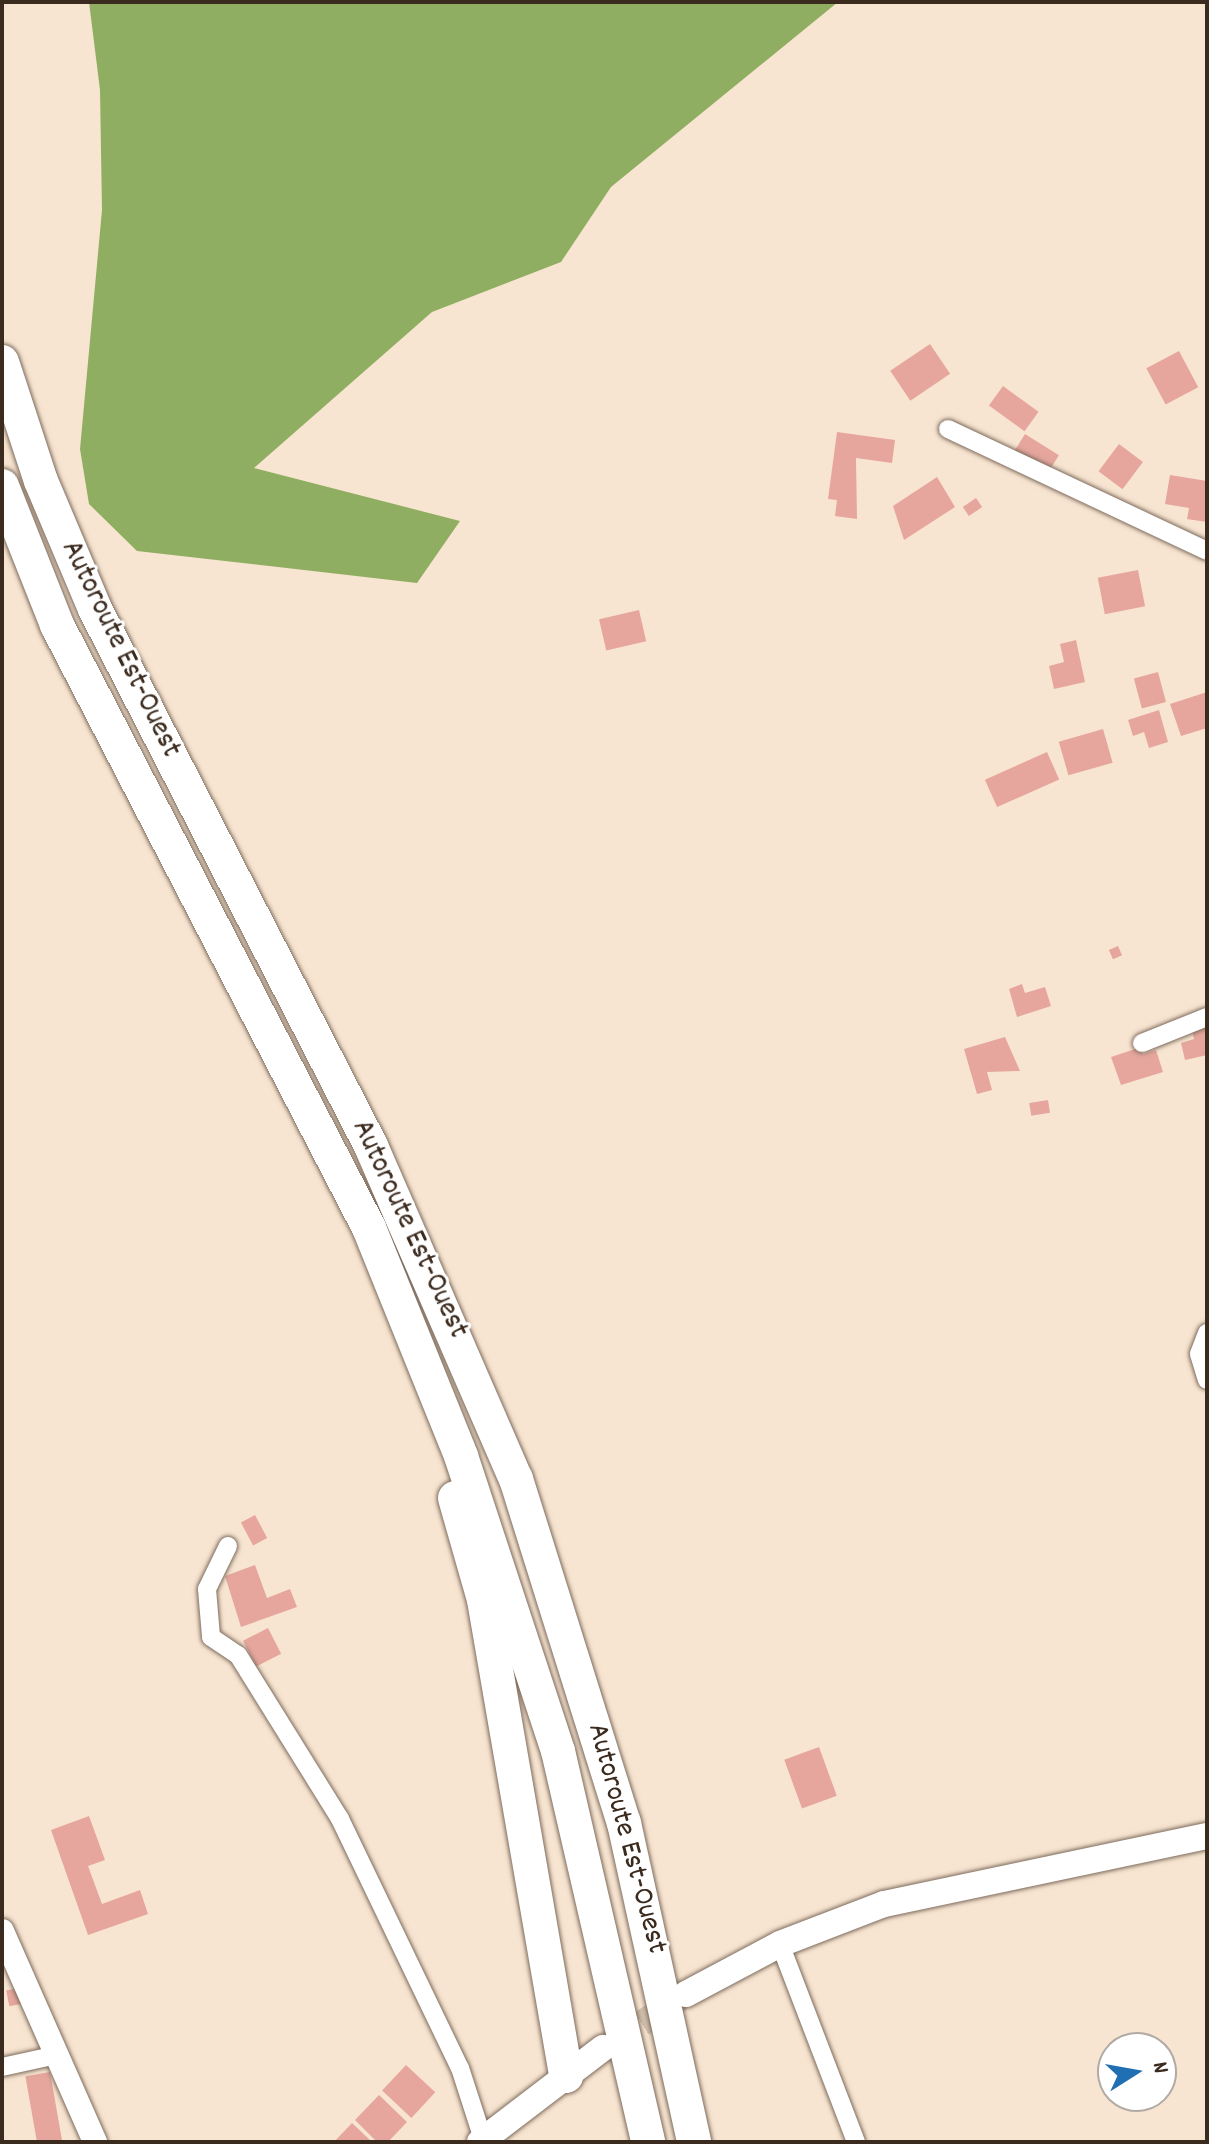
<!DOCTYPE html>
<style>
body{margin:0}
#map{position:relative;width:1209px;height:2144px;overflow:hidden;background:#f8e5d1;font-family:Dekko,sans-serif}
div>[style]{position:absolute}
.forest>*{inset:0;background:#90ae61}
.building>*{inset:0;background:#e6a69d;transform-origin:0 0}
.secondary-tunnel>*{height:26px;margin-top:-13px;transform-origin:0;background:repeating-linear-gradient(90deg,#d2c0ad 0 26px,transparent 0 39px)}
.roads{filter:drop-shadow(0 0 2px #7d6b5d) drop-shadow(0 0 2px #7d6b5d)}
.minor>*{height:18px;margin:-9px;padding:0 9px;transform-origin:9px;border-radius:9px;background:#fff}
.tertiary>*{height:24px;margin:-12px;padding:0 12px;transform-origin:12px;border-radius:12px;background:#fff}
.secondary>*{height:26px;margin:-13px;padding:0 13px;transform-origin:13px;border-radius:13px;background:#fff}
.motorway>*{height:34px;margin:-17px;padding:0 17px;transform-origin:17px;border-radius:17px;background:#fff}
span{translate:-50% -50%;white-space:nowrap;text-align:center;line-height:1.15;-webkit-text-stroke:6px #fff;paint-order:stroke}
.street-label{font-size:30px;color:#3b2a1e}
.frame{position:absolute;inset:0;border:4px solid #3b2a1e;pointer-events:none}
.north{position:absolute;left:1097px;top:2032px;width:80px;height:80px;box-sizing:border-box;background:#fff;border:2px solid #b1aaa5;border-radius:50%;rotate:79deg;font-size:22px;font-weight:700;line-height:32px;text-align:center;color:#3b2a1e}
.north::after{content:'';display:block;margin:auto;width:28px;height:36px;background:#1f6fb2;clip-path:polygon(50% 0,100% 100%,50% 72%,0 100%)}
</style>
<div id="map">
<div class="forest">
<i style="clip-path:polygon(89px 2px,838px 2px,611px 187px,561px 262px,432px 312px,254px 468px,460px 521px,417px 583px,137px 551px,89px 504px,80px 449px,102px 210px,100px 90px)"></i>
</div>
<div class="building">
<i style="left:930px;top:344px;width:36px;height:48px;rotate:56deg"></i>
<i style="left:1179px;top:351px;width:41px;height:37px;rotate:62deg"></i>
<i style="left:1003px;top:386px;width:44px;height:24px;rotate:36deg"></i>
<i style="clip-path:polygon(837px 432px,895px 440px,892px 463px,856px 458px,857px 519px,835px 516px,837px 500px,828px 499px)"></i>
<i style="left:1025px;top:434px;width:40px;height:23px;rotate:32deg"></i>
<i style="left:1119px;top:444px;width:30px;height:34px;rotate:37deg"></i>
<i style="clip-path:polygon(1170px 475px,1207px 481px,1207px 522px,1187px 519px,1189px 508px,1165px 504px)"></i>
<i style="clip-path:polygon(937px 477px,955px 507px,904px 540px,893px 506px)"></i>
<i style="left:976px;top:498px;width:11px;height:16px;rotate:56deg"></i>
<i style="left:1138px;top:570px;width:37px;height:41px;rotate:79deg"></i>
<i style="left:639px;top:610px;width:32px;height:41px;rotate:77deg"></i>
<i style="clip-path:polygon(1076px 640px,1085px 682px,1054px 689px,1049px 666px,1064px 662px,1060px 644px)"></i>
<i style="left:1158px;top:672px;width:31px;height:25px;rotate:75deg"></i>
<i style="clip-path:polygon(1207px 692px,1207px 728px,1181px 736px,1170px 704px)"></i>
<i style="clip-path:polygon(1159px 710px,1168px 742px,1149px 748px,1144px 732px,1133px 736px,1128px 720px)"></i>
<i style="left:1103px;top:729px;width:35px;height:46px;rotate:74deg"></i>
<i style="left:1047px;top:752px;width:30px;height:68px;rotate:66deg"></i>
<i style="left:1118px;top:946px;width:10px;height:10px;rotate:66deg"></i>
<i style="clip-path:polygon(1022px 984px,1025px 993px,1045px 987px,1051px 1006px,1017px 1017px,1009px 989px)"></i>
<i style="clip-path:polygon(1207px 1023px,1207px 1055px,1185px 1060px,1181px 1043px,1194px 1039px,1191px 1026px)"></i>
<i style="clip-path:polygon(1005px 1037px,1020px 1071px,987px 1072px,992px 1090px,977px 1094px,964px 1049px)"></i>
<i style="clip-path:polygon(1141px 1047px,1143px 1054px,1156px 1050px,1163px 1072px,1121px 1085px,1111px 1057px)"></i>
<i style="left:1048px;top:1100px;width:13px;height:19px;rotate:81deg"></i>
<i style="left:255px;top:1515px;width:26px;height:16px;rotate:62deg"></i>
<i style="clip-path:polygon(255px 1565px,267px 1598px,290px 1589px,297px 1607px,241px 1627px,225px 1576px)"></i>
<i style="left:268px;top:1628px;width:29px;height:28px;rotate:63deg"></i>
<i style="left:819px;top:1747px;width:52px;height:37px;rotate:70deg"></i>
<i style="clip-path:polygon(89px 1816px,105px 1860px,88px 1866px,102px 1904px,140px 1890px,148px 1914px,88px 1935px,51px 1830px)"></i>
<i style="left:19px;top:1988px;width:16px;height:13px;rotate:79deg"></i>
<i style="left:406px;top:2065px;width:40px;height:35px;rotate:43deg"></i>
<i style="left:50px;top:2072px;width:70px;height:25px;rotate:80deg"></i>
<i style="clip-path:polygon(379px 2095px,407px 2122px,388px 2142px,377px 2142px,355px 2120px)"></i>
<i style="clip-path:polygon(352px 2123px,372px 2142px,334px 2142px)"></i>
</div>
<div class="secondary-tunnel">
<i style="left:609px;top:2045px;width:85px;rotate:-33.5deg"></i>
</div>
<div class="roads">
<div class="minor">
<i style="left:948px;top:429px;width:286px;rotate:25.2deg"></i>
<i style="left:1142px;top:1043px;width:70px;rotate:-21.8deg"></i>
<i style="left:1207px;top:1333px;width:22px;rotate:111deg"></i>
<i style="left:1199px;top:1354px;width:27px;rotate:73deg"></i>
<i style="left:228px;top:1546px;width:48px;rotate:116deg"></i>
<i style="left:207px;top:1589px;width:48px;rotate:85.2deg"></i>
<i style="left:211px;top:1637px;width:32px;rotate:34deg"></i>
<i style="left:238px;top:1655px;width:193px;rotate:58.1deg"></i>
<i style="left:340px;top:1819px;width:276px;rotate:64.3deg"></i>
<i style="left:460px;top:2068px;width:75px;rotate:72.1deg"></i>
<i style="left:780px;top:1944px;width:212px;rotate:69deg"></i>
<i style="left:2px;top:2067px;width:56px;rotate:-12.3deg"></i>
</div>
<div class="tertiary">
<i style="left:2px;top:1931px;width:231px;rotate:66.2deg"></i>
</div>
<div class="secondary">
<i style="left:686px;top:1994px;width:106px;rotate:-28deg"></i>
<i style="left:780px;top:1944px;width:111px;rotate:-21deg"></i>
<i style="left:884px;top:1904px;width:330px;rotate:-11.9deg"></i>
<i style="left:480px;top:2142px;width:155px;rotate:-37.4deg"></i>
</div>
<div class="motorway">
<i style="left:2px;top:362px;width:125px;rotate:71.9deg"></i>
<i style="left:41px;top:481px;width:139px;rotate:67.1deg"></i>
<i style="left:95px;top:609px;width:604px;rotate:62.8deg"></i>
<i style="left:371px;top:1146px;width:363px;rotate:66.5deg"></i>
<i style="left:516px;top:1479px;width:361px;rotate:72.6deg"></i>
<i style="left:624px;top:1823px;width:327px;rotate:77.6deg"></i>
<i style="left:2px;top:486px;width:149px;rotate:68.4deg"></i>
<i style="left:57px;top:625px;width:679px;rotate:62.64deg"></i>
<i style="left:369px;top:1228px;width:246px;rotate:68deg"></i>
<i style="left:461px;top:1456px;width:311px;rotate:71.8deg"></i>
<i style="left:558px;top:1751px;width:401px;rotate:77deg"></i>
<i style="left:455px;top:1498px;width:106px;rotate:74.1deg"></i>
<i style="left:484px;top:1600px;width:483px;rotate:80.2deg"></i>
</div>
</div>
<div class="street-label">
<span style="left:119px;top:650px;rotate:64deg">Autoroute Est-Ouest</span>
<span style="left:408px;top:1230px;rotate:65deg">Autoroute Est-Ouest</span>
<span style="left:625px;top:1839px;rotate:75deg">Autoroute Est-Ouest</span>
</div>
<div class="frame"></div>
<div class="north">N</div>
</div>
